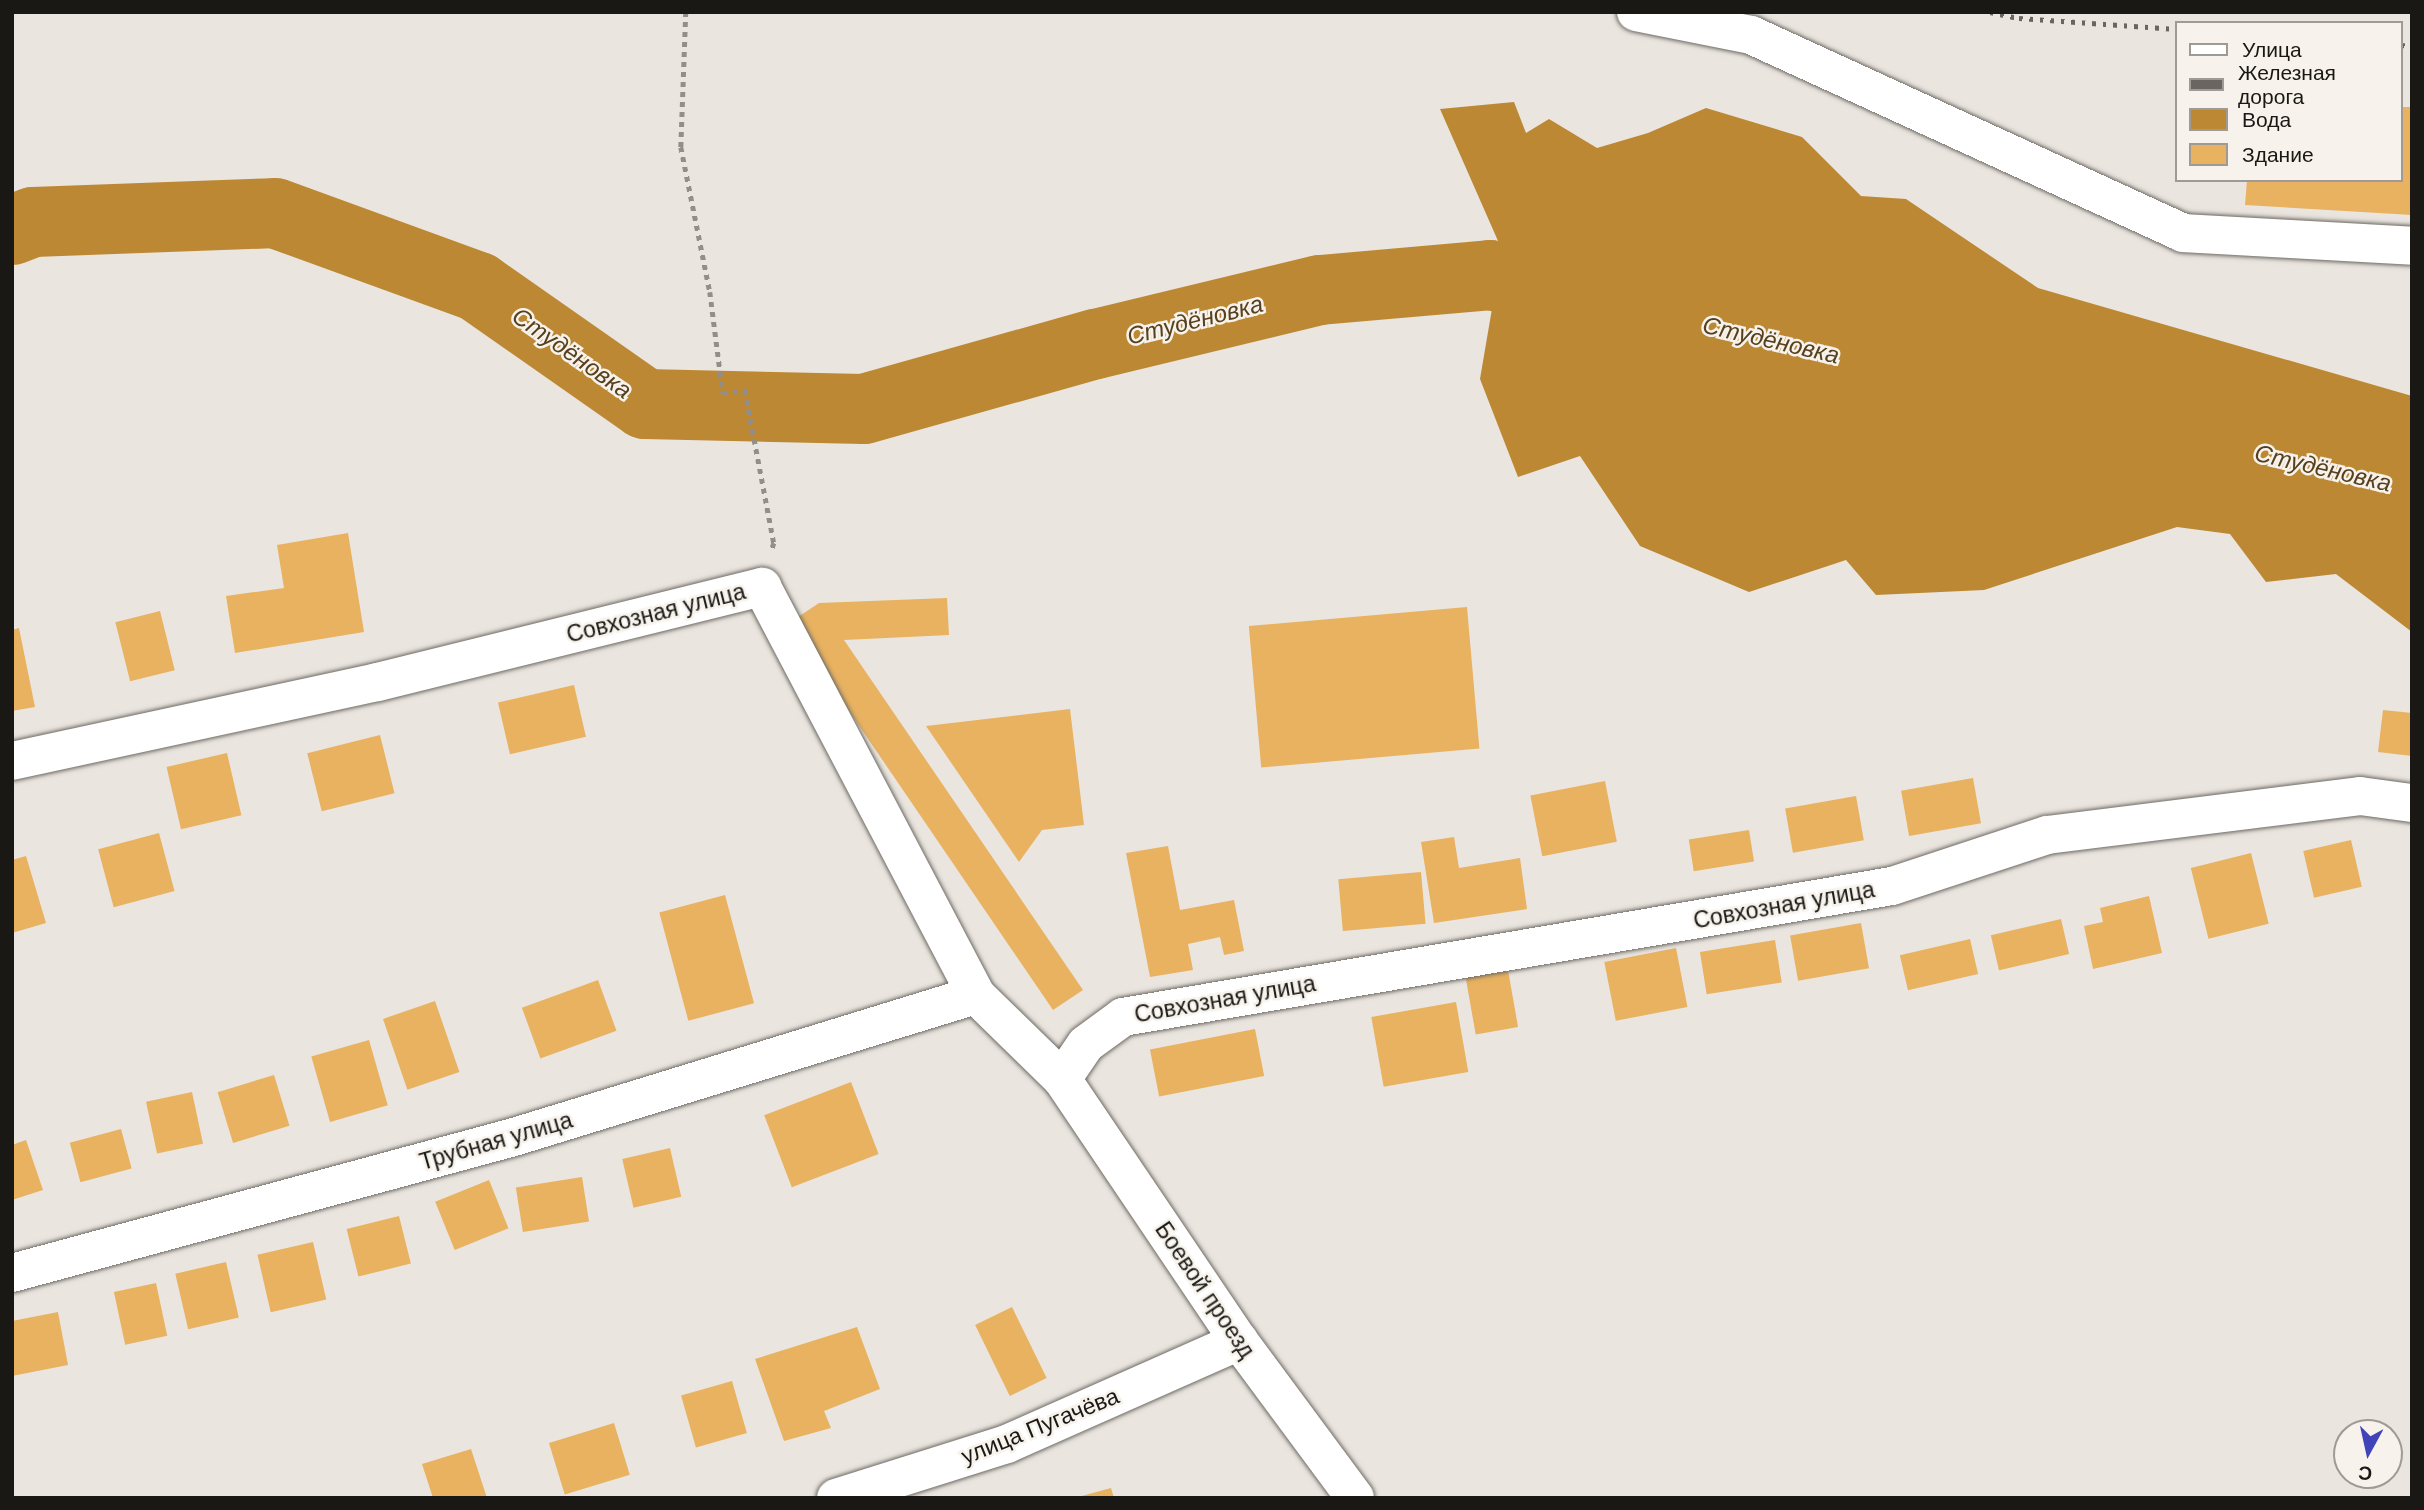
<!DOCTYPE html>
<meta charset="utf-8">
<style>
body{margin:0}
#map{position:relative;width:2424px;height:1510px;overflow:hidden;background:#eae5df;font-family:Helvetica,sans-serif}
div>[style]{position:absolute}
.water>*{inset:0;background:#bc8833}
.river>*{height:70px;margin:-35px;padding:0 35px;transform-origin:35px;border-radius:35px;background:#bc8833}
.building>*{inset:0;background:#e8b261;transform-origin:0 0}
.path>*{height:4.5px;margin-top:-2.25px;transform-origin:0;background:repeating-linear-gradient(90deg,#928e8a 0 5px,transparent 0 10px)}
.roads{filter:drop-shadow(0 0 2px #6e6a64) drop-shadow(0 0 2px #6e6a64)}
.minor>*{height:38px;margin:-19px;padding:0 19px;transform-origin:19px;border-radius:19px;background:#fff}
.rail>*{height:5px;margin-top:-2.5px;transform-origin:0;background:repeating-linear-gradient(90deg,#696662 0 3.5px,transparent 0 10.5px)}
span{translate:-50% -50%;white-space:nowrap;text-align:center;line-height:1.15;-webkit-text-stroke:5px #f7f3ec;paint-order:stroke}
.street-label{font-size:23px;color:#191815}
.water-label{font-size:24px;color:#57401e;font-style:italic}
.frame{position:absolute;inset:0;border:14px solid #191815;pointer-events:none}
.legend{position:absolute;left:2175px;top:21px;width:228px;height:161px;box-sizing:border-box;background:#f7f3ec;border:2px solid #9e9b96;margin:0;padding:9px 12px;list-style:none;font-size:21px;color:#191815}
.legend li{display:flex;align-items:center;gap:14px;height:35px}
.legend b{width:35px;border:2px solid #9e9b96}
.north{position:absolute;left:2333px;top:1419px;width:70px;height:70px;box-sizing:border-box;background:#f7f3ec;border:2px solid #9e9b96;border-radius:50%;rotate:188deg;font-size:19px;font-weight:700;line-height:28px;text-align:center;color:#191815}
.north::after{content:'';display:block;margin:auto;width:24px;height:32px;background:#4044b8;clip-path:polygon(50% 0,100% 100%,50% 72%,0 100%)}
</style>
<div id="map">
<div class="water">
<i style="clip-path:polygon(1514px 102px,1526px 133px,1549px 119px,1597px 148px,1648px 133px,1706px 108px,1802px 137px,1861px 196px,1906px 199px,2038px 288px,2412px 396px,2412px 632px,2336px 574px,2266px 582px,2230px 534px,2177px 527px,1984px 590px,1876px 595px,1846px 560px,1749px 592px,1640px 546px,1580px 456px,1518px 477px,1480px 379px,1502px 250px,1440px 109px)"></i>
</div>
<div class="river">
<i style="left:12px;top:230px;width:22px;rotate:-21deg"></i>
<i style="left:33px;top:222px;width:242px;rotate:-2.1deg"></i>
<i style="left:275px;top:213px;width:216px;rotate:20deg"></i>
<i style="left:478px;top:287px;width:204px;rotate:35deg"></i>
<i style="left:645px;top:404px;width:219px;rotate:1.3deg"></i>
<i style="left:864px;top:409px;width:241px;rotate:-15.7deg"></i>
<i style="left:1096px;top:344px;width:230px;rotate:-13.6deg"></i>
<i style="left:1320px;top:290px;width:171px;rotate:-5deg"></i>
<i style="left:1490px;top:275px;width:103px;rotate:13deg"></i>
</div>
<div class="building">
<i style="clip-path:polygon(2401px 107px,2412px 107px,2412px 215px,2245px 205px,2247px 180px,2401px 180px)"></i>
<i style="clip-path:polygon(348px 533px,364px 632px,235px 653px,226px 596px,284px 588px,277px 545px)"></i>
<i style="clip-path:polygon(947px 598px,949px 635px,844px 640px,1083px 990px,1053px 1010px,789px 623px,819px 603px)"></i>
<i style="left:1467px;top:607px;width:142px;height:219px;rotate:85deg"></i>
<i style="left:160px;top:611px;width:61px;height:46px;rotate:76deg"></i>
<i style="clip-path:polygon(19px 628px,35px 707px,12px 711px,12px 630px)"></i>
<i style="left:574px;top:685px;width:53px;height:78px;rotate:77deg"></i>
<i style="clip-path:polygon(1070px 709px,1084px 825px,1042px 830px,1019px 862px,926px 726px)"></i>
<i style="clip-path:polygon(2383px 710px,2412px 713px,2412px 756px,2378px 752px)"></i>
<i style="left:380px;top:735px;width:60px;height:75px;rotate:76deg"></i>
<i style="left:227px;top:753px;width:64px;height:62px;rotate:77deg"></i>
<i style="left:1973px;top:778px;width:46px;height:73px;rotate:80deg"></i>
<i style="left:1605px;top:781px;width:62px;height:76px;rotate:79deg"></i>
<i style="left:1856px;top:796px;width:45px;height:72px;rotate:80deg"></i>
<i style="left:1749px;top:830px;width:32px;height:61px;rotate:81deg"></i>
<i style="left:159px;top:833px;width:60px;height:63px;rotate:75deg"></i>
<i style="clip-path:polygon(1454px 837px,1459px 868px,1520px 858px,1527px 909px,1434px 923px,1421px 842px)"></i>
<i style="left:2351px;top:840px;width:48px;height:49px;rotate:77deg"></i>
<i style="clip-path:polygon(1168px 846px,1180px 910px,1234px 900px,1244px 951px,1224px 955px,1220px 937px,1188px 944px,1193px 970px,1150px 977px,1126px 853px)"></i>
<i style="left:2251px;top:853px;width:73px;height:62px;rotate:76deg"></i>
<i style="clip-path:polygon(26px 856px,46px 923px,12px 933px,12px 860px)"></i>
<i style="left:1421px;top:872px;width:52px;height:83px;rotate:85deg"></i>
<i style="left:725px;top:895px;width:112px;height:68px;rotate:75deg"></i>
<i style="clip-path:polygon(2149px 896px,2162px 953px,2093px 969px,2084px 926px,2103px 922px,2100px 908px)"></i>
<i style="left:2061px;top:919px;width:36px;height:72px;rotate:77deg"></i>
<i style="left:1861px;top:923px;width:46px;height:72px;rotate:80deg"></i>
<i style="left:1970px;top:939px;width:36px;height:72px;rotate:77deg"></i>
<i style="left:1775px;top:940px;width:43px;height:76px;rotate:81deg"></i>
<i style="left:1676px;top:948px;width:60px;height:73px;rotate:79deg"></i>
<i style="left:1508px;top:970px;width:58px;height:43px;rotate:80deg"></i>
<i style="left:598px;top:980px;width:54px;height:81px;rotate:70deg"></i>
<i style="left:435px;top:1001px;width:75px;height:55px;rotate:71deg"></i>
<i style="left:1456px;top:1002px;width:71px;height:86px;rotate:80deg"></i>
<i style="left:1255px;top:1029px;width:48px;height:107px;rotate:79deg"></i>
<i style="left:369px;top:1040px;width:68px;height:60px;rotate:74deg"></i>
<i style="left:274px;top:1075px;width:53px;height:59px;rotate:73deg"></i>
<i style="left:851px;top:1082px;width:77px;height:93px;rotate:69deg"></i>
<i style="left:192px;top:1092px;width:53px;height:47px;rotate:78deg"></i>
<i style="left:121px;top:1129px;width:41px;height:53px;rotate:75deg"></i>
<i style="clip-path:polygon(26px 1140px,43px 1190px,12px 1200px,12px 1145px)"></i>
<i style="left:670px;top:1148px;width:50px;height:49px;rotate:77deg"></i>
<i style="left:582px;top:1177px;width:45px;height:67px;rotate:81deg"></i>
<i style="left:489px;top:1180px;width:52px;height:58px;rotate:68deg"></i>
<i style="left:399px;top:1216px;width:49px;height:54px;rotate:76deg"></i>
<i style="left:313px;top:1242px;width:59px;height:57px;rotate:77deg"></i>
<i style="left:226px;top:1262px;width:57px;height:52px;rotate:77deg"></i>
<i style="left:156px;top:1283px;width:54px;height:43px;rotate:78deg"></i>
<i style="left:1012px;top:1307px;width:79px;height:41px;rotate:64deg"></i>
<i style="clip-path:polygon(58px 1312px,68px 1365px,12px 1376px,12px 1321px)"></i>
<i style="clip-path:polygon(857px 1327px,880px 1389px,824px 1411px,831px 1428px,784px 1441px,755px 1359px)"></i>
<i style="left:732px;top:1381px;width:54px;height:53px;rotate:74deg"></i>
<i style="left:614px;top:1423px;width:54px;height:68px;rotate:73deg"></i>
<i style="clip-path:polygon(471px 1449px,487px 1498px,433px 1498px,422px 1464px)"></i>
<i style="clip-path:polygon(1111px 1488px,1114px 1498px,1078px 1498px,1078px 1497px)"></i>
</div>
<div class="path">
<i style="left:686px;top:12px;width:135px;rotate:92.1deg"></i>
<i style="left:681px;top:147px;width:148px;rotate:78.7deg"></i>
<i style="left:710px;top:292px;width:102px;rotate:82.7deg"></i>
<i style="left:723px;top:393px;width:22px;rotate:-8deg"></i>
<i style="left:745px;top:390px;width:156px;rotate:79.3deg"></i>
<i style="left:774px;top:543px;width:9px;rotate:108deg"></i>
</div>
<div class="roads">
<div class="minor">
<i style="left:1636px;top:12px;width:117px;rotate:11.3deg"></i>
<i style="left:1751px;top:35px;width:475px;rotate:24.6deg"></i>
<i style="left:2183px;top:233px;width:229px;rotate:3.2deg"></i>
<i style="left:12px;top:761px;width:374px;rotate:-12.2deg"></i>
<i style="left:378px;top:682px;width:396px;rotate:-13.9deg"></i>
<i style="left:762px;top:587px;width:461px;rotate:62.3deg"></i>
<i style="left:976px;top:995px;width:120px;rotate:44.3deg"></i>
<i style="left:1062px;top:1079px;width:316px;rotate:56deg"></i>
<i style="left:1239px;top:1341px;width:195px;rotate:53.5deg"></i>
<i style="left:1062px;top:1079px;width:42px;rotate:-55.6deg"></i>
<i style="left:1086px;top:1044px;width:46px;rotate:-36.1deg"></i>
<i style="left:1123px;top:1017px;width:780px;rotate:-9.67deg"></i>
<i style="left:1892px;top:886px;width:163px;rotate:-18.2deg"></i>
<i style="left:2047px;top:835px;width:315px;rotate:-7.1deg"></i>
<i style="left:2360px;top:796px;width:52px;rotate:7.7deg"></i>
<i style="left:12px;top:1273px;width:520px;rotate:-15.16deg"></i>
<i style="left:514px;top:1137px;width:483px;rotate:-17.1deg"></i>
<i style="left:836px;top:1498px;width:179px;rotate:-17.5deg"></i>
<i style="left:1007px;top:1444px;width:254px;rotate:-23.9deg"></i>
</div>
</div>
<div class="rail">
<i style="left:1990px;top:12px;width:30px;rotate:12deg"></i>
<i style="left:2019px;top:18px;width:158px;rotate:4deg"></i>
<i style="left:2401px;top:45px;width:11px;rotate:5deg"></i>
</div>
<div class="street-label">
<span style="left:656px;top:613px;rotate:-14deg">Совхозная улица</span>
<span style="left:1784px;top:905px;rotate:-10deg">Совхозная улица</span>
<span style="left:1225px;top:999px;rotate:-10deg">Совхозная улица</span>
<span style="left:496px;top:1141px;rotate:-16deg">Трубная улица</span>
<span style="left:1205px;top:1290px;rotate:56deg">Боевой проезд</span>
<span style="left:1040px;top:1426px;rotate:-22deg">улица Пугачёва</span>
</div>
<div class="water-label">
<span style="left:1195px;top:320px;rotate:-14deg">Студёновка</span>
<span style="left:1771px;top:340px;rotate:13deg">Студёновка</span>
<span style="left:572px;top:353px;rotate:35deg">Студёновка</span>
<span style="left:2323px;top:468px;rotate:13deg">Студёновка</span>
</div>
<div class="frame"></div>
<ul class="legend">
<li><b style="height:9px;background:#fff"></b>Улица</li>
<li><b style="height:9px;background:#696662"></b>Железная дорога</li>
<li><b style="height:19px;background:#bc8833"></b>Вода</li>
<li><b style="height:19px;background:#e8b261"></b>Здание</li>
</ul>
<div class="north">С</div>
</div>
